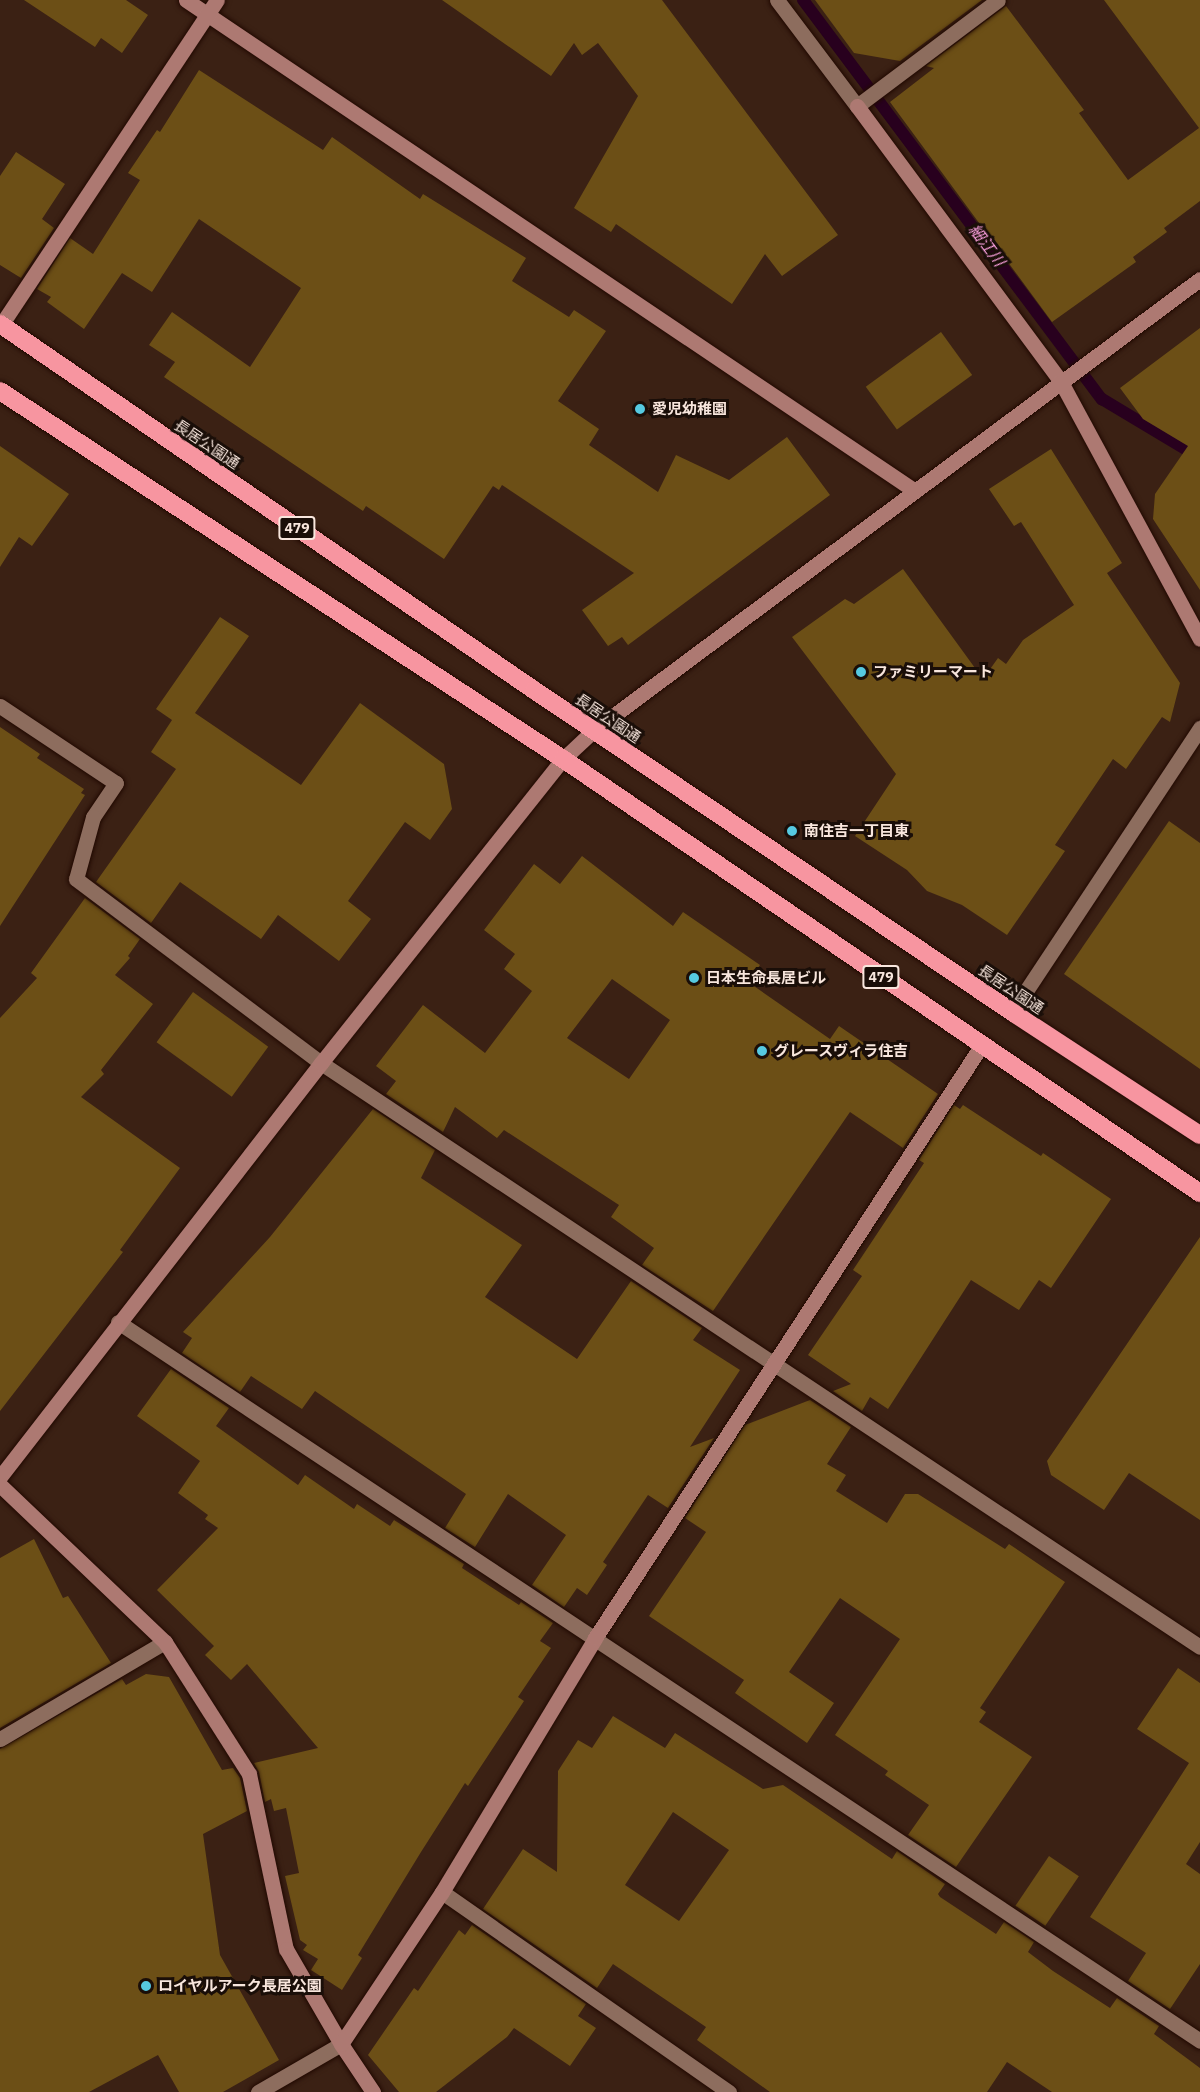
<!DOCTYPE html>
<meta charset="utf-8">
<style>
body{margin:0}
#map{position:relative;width:1200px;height:2092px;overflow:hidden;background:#3b2114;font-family:"IBM Plex Sans","Noto Sans JP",sans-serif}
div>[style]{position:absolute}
.stream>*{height:12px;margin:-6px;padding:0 6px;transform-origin:6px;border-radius:6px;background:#28001e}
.building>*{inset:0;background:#6c4f16;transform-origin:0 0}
.roads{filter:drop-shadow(0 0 2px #210901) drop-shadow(0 0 2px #210901)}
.lane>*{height:15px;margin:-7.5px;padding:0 7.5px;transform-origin:7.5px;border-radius:7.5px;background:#8d6d5e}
.street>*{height:15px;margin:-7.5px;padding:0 7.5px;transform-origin:7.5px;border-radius:7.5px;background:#8d6d5e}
.secondary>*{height:15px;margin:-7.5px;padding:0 7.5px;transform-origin:7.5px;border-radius:7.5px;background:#ad7972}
.highway>*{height:18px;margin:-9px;padding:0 9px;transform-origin:9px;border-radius:9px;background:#f795a0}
.dots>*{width:16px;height:16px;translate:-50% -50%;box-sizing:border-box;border:3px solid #1a0e08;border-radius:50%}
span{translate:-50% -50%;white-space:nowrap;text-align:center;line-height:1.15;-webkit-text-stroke:6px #1a0e08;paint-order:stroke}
.shield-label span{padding:2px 4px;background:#1a0e08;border:2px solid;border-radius:4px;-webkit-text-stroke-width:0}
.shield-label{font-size:14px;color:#f8e6dd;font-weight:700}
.poi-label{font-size:15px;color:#f8e6dd;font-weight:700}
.left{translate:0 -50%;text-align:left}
.street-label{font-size:15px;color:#f8e6dd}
.water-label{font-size:16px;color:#fa9fdd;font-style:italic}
</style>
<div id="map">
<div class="stream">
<i style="left:803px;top:0;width:499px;rotate:53.2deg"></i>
<i style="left:1102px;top:399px;width:114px;rotate:31deg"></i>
</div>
<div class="building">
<i style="clip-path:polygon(24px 0,126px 0,148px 15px,122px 53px,101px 38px,95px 47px)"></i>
<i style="clip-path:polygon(442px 0,662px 0,838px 235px,782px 276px,765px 254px,732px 304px,616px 224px,611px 232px,574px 208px,638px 96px,598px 43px,582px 55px,574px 43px,551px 76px)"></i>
<i style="clip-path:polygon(815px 0,982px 0,900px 61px,854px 53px)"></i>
<i style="clip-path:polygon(1104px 0,1200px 0,1200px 201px,1164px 228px,1167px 232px,1133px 257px,1136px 262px,1052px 322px,890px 102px,934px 68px,926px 66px,1006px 6px,1084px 110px,1079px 113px,1128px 180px,1199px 128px)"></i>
<i style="clip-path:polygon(199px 70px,323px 150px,332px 137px,420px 199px,423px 194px,526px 258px,512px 281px,569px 317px,574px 310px,606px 331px,558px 401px,599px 429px,589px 445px,658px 492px,676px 455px,729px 480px,787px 437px,830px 495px,628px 645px,622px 637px,608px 646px,582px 610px,634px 573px,502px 485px,499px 490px,493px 486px,444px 559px,366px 506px,363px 511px,164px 377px,175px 362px,149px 345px,172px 312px,250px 367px,301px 288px,199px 219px,152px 292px,122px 273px,84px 329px,47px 302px,51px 297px,37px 289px,70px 238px,93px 254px,140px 180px,128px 173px,157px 130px,160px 132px)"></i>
<i style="clip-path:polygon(16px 152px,65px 184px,42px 219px,54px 228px,21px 278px,0 265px,0 176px)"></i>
<i style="clip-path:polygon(1200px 328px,1200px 590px,1153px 519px,1155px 494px,1188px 446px,1143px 419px,1120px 388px)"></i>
<i style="left:941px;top:332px;width:53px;height:93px;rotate:54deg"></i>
<i style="clip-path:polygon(0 446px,69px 494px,32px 546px,19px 537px,0 567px)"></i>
<i style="clip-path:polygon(1051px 449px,1122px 563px,1107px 573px,1180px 683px,1170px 722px,1162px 717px,1126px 769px,1113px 759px,1055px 845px,1065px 851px,1007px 935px,962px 905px,927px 891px,907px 870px,855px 836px,896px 774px,792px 637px,845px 599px,854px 604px,903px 569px,983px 679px,998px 658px,1006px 664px,1023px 640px,1074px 605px,1021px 522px,1014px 526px,989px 489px)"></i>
<i style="clip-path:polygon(220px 617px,249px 636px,195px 713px,301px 785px,360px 703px,444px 764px,452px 809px,430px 840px,405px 822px,348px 901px,371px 919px,339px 961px,278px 915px,261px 939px,180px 882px,151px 923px,96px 882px,176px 769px,151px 752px,172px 720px,156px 709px)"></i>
<i style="clip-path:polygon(0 727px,40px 754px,37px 758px,84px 789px,81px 793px,85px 795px,0 926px)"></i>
<i style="clip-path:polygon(1169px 821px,1200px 843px,1200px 1069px,1064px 974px)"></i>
<i style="clip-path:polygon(evenodd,582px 856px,673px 926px,683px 912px,760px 965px,748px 982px,830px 1039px,839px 1026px,938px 1094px,903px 1148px,850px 1112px,713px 1311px,642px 1265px,654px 1248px,611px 1217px,619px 1205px,504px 1130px,497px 1138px,455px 1107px,443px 1132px,386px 1094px,396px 1081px,376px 1066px,423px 1005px,485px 1053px,532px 991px,504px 969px,515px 954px,484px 930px,534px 864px,560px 884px,582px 856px,612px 979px,670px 1020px,629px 1079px,567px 1038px,612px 979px)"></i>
<i style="clip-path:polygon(85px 898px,140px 939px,128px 956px,130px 958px,115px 975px,153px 1004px,101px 1070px,104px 1074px,81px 1097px,180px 1168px,120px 1250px,123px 1252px,0 1411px,0 1018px,37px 978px,31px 973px)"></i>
<i style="left:193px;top:992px;width:93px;height:62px;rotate:36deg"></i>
<i style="clip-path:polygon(954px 1105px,960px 1109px,963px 1105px,1041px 1156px,1043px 1153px,1111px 1199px,1051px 1288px,1039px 1280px,1019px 1310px,971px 1280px,888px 1409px,870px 1397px,862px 1411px,833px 1391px,851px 1384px,808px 1355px,862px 1276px,853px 1270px,924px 1163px,919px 1160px)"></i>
<i style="clip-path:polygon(373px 1109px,435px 1150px,421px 1178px,522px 1245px,485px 1297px,577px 1359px,631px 1281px,702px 1328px,693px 1340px,740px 1370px,690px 1447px,714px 1438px,668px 1508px,648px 1495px,603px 1562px,607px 1565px,587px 1595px,577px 1588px,564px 1607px,532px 1585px,566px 1535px,508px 1494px,475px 1547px,445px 1528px,466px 1494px,315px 1391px,302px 1409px,251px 1376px,240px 1392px,182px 1353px,192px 1338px,183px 1332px,270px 1237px)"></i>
<i style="clip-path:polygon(1200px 1237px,1200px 1520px,1129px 1473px,1104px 1510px,1051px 1475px,1047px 1461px)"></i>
<i style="clip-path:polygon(171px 1369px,229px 1408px,216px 1426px,298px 1485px,305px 1475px,354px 1509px,357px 1504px,390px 1526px,394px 1520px,464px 1564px,462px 1568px,519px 1605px,521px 1602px,553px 1623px,540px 1641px,551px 1648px,518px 1697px,524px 1701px,468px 1786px,465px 1783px,421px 1852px,358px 1955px,362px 1958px,342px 1990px,311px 1970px,318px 1959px,303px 1950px,307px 1945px,300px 1940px,285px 1876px,299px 1873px,286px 1808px,274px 1811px,271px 1799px,265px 1802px,259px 1772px,254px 1763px,318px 1748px,247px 1664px,231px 1680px,205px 1655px,214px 1646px,157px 1590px,218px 1528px,205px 1519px,208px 1515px,178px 1493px,200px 1461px,137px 1416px)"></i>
<i style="clip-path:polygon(810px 1400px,851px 1427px,827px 1464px,846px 1475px,836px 1491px,887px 1523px,905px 1494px,918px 1494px,1005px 1549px,1009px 1544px,1065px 1582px,980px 1708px,986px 1712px,979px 1722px,1032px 1757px,956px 1867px,908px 1835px,929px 1805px,885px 1775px,888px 1771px,835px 1735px,900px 1639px,840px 1598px,789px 1672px,834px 1703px,807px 1743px,735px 1693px,744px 1680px,649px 1616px,706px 1532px,685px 1518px,745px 1425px)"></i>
<i style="clip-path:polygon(34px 1539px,63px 1598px,68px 1596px,111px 1663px,0 1728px,0 1558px)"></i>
<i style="clip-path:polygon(1178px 1668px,1200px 1683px,1200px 1842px,1186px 1864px,1200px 1874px,1200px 1964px,1170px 2009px,1128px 1981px,1146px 1953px,1090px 1917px,1189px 1763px,1137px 1729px)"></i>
<i style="clip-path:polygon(146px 1674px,169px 1677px,222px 1770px,233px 1768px,240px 1778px,247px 1811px,203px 1834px,220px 1955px,279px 2060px,223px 2092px,179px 2092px,158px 2055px,89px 2092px,0 2092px,0 1749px,122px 1679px,126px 1685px)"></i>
<i style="clip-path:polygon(evenodd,613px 1716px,665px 1748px,675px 1733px,763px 1789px,783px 1785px,892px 1859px,897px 1851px,945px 1884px,938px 1894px,940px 1897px,996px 1934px,1004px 1922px,1034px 1942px,1028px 1952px,1053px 1971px,1110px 2008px,1117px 1998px,1159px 2026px,1154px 2034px,1200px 2068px,1200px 2092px,1052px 2092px,1007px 2062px,987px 2092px,770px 2092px,697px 2040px,706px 2027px,613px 1964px,597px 1988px,483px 1909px,523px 1849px,557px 1872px,558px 1771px,578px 1740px,592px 1748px,613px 1716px,673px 1812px,729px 1850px,679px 1921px,625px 1885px,673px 1812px)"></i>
<i style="left:1049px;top:1856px;width:36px;height:60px;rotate:34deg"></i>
<i style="clip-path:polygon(472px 1925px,586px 2004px,578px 2016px,596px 2028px,570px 2066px,514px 2028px,507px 2037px,436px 2092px,399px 2092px,368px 2055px,414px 1988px,418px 1991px,459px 1930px,465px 1935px)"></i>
</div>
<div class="roads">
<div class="lane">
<i style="left:0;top:706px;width:139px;rotate:33.6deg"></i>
<i style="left:116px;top:783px;width:41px;rotate:124.1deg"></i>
<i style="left:93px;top:817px;width:64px;rotate:105.3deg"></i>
</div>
<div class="street">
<i style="left:777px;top:0;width:133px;rotate:53deg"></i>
<i style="left:857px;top:106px;width:176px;rotate:-36.9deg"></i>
<i style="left:76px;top:879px;width:306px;rotate:36.9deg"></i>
<i style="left:321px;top:1063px;width:1055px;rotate:33.6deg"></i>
<i style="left:1012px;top:1012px;width:341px;rotate:-56.5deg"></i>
<i style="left:118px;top:1322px;width:1299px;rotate:33.6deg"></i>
<i style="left:0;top:1739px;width:191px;rotate:-30.5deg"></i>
<i style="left:442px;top:1892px;width:350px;rotate:34.9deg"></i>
<i style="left:258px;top:2092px;width:96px;rotate:-30deg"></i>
</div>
<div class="secondary">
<i style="left:186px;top:0;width:879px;rotate:33.96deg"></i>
<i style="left:857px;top:106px;width:343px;rotate:53.5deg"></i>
<i style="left:1061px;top:382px;width:292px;rotate:61.6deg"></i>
<i style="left:1px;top:325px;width:390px;rotate:-56.4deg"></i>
<i style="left:0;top:1477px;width:524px;rotate:-52.21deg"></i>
<i style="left:321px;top:1063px;width:389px;rotate:-51.5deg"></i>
<i style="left:563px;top:759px;width:42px;rotate:-43.1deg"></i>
<i style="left:594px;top:730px;width:755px;rotate:-36.66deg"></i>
<i style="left:0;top:1485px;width:228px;rotate:43.6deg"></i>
<i style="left:165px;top:1642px;width:156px;rotate:57.5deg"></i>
<i style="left:249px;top:1774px;width:179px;rotate:78.1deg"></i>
<i style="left:286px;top:1949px;width:110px;rotate:59.9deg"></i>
<i style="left:341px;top:2044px;width:58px;rotate:56.3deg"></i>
<i style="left:341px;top:2044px;width:182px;rotate:-56.4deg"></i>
<i style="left:442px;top:1892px;width:297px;rotate:-58.9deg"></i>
<i style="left:595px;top:1638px;width:707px;rotate:-56.89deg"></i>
</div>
<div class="highway">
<i style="left:0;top:324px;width:647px;rotate:34.43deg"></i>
<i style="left:534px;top:690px;width:580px;rotate:33.96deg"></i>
<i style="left:1015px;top:1014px;width:221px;rotate:33.2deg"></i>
<i style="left:0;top:391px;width:673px;rotate:33.17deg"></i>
<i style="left:563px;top:759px;width:771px;rotate:34.27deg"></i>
</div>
</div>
<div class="dots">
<i style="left:640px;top:409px;background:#56c9e0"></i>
<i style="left:861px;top:672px;background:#56c9e0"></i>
<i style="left:792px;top:831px;background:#56c9e0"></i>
<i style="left:694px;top:978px;background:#56c9e0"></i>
<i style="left:762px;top:1051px;background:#56c9e0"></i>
<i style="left:146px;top:1986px;background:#56c9e0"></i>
</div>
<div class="shield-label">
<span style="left:297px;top:528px">479</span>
<span style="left:881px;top:977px">479</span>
</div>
<div class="poi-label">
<span class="left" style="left:652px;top:409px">愛児幼稚園</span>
<span class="left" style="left:873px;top:672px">ファミリーマート</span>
<span class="left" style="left:804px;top:831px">南住吉一丁目東</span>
<span class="left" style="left:706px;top:978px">日本生命長居ビル</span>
<span class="left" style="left:774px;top:1051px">グレースヴィラ住吉</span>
<span class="left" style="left:158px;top:1986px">ロイヤルアーク長居公園</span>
</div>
<div class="street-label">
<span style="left:207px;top:444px;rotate:34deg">長居公園通</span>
<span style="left:608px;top:718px;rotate:34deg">長居公園通</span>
<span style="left:1011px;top:989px;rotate:34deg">長居公園通</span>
</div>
<div class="water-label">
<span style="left:987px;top:245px;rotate:53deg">細江川</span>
</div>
</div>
